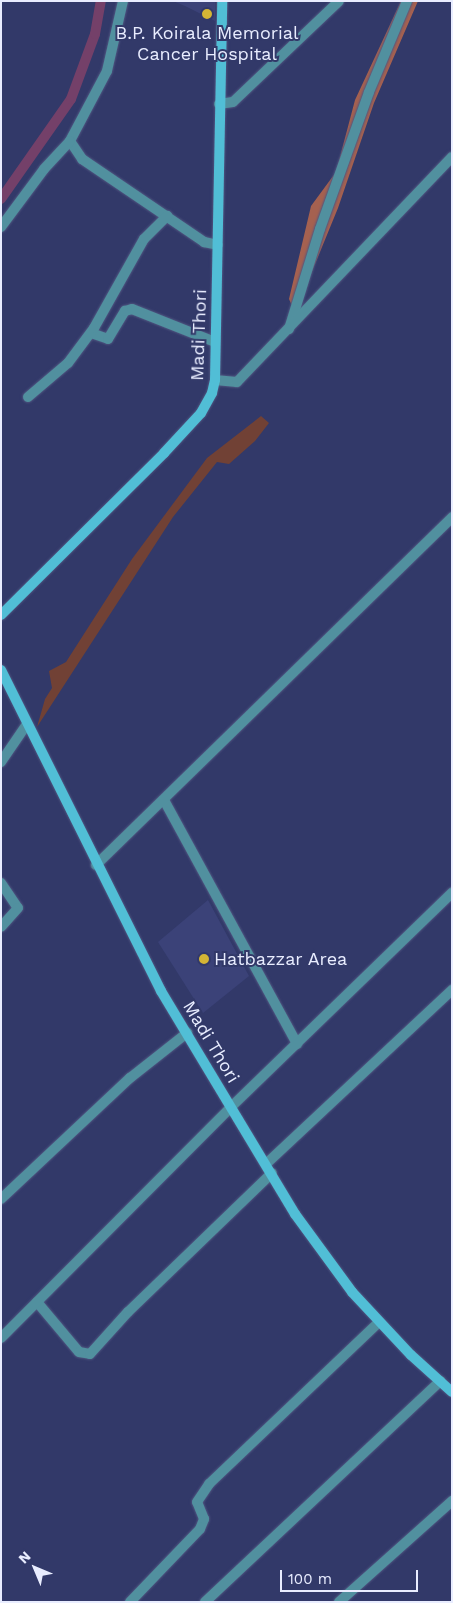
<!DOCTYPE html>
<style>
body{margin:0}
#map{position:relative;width:453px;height:1603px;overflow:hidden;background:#323969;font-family:"Work Sans",sans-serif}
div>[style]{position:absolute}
.built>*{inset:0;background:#3b4278}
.green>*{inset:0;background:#714135}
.forest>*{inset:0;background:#a56150}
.canal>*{height:10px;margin:-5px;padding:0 5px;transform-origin:5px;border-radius:5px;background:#744069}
.roads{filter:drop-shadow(0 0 1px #4f5681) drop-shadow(0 0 1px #4f5681)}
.street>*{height:10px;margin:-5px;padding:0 5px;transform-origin:5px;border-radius:5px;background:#51909f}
.secondary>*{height:10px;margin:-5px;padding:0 5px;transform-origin:5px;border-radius:5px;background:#51bed6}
.dots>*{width:14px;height:14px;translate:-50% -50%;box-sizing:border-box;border:2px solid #323969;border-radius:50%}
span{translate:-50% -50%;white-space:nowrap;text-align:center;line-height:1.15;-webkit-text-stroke:4px #323969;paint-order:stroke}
.poi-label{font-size:18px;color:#e9edff}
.left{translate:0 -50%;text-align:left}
.street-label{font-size:18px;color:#e9edff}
.frame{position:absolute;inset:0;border:2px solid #e9edff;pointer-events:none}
.north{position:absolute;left:10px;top:1543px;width:50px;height:50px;-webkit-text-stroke:4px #323969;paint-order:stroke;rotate:315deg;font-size:14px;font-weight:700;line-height:20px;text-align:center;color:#e9edff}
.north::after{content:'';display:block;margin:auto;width:18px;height:22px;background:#e9edff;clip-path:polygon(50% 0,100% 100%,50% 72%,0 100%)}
.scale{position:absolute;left:280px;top:1570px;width:138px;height:22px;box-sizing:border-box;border:2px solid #e9edff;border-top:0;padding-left:6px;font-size:15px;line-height:18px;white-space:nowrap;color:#e9edff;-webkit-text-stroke:4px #323969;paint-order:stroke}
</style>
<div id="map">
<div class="built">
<i style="clip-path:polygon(173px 1px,215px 1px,215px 21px,185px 6px)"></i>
<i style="clip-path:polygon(208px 900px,249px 976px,203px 1013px,158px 942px)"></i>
</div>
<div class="green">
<i style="clip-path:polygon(261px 416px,269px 423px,255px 441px,229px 464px,217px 462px,173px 517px,37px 727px,45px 699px,52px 688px,49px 671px,66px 662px,132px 559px,207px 458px)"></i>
</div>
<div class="forest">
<i style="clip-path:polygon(401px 1px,418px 1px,374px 103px,338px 208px,295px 313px,289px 299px,311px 206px,336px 172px,355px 100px)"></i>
</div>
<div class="canal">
<i style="left:1px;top:199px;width:122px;rotate:-55deg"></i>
<i style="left:71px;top:99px;width:69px;rotate:-69.7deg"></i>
<i style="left:95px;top:34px;width:34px;rotate:-80deg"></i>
</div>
<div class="roads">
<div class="street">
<i style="left:123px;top:1px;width:72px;rotate:102.9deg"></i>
<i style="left:107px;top:71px;width:79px;rotate:117.9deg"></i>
<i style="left:70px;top:141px;width:22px;rotate:56deg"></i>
<i style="left:82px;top:159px;width:148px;rotate:34.2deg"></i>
<i style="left:204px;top:242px;width:14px;rotate:12deg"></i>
<i style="left:219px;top:104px;width:14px;rotate:-8deg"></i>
<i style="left:233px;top:102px;width:146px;rotate:-43.6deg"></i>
<i style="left:1px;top:227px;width:72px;rotate:-53.4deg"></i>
<i style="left:44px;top:169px;width:38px;rotate:-47deg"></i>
<i style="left:289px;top:329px;width:105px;rotate:-72.8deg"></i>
<i style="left:320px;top:229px;width:145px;rotate:-70.3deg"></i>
<i style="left:369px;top:92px;width:99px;rotate:-67.3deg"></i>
<i style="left:91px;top:333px;width:18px;rotate:19deg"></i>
<i style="left:108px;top:339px;width:33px;rotate:-59deg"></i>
<i style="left:125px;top:311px;width:7px;rotate:-16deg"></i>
<i style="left:132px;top:309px;width:89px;rotate:21.7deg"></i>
<i style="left:215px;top:380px;width:22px;rotate:5deg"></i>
<i style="left:237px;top:382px;width:311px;rotate:-46.3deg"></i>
<i style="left:28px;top:397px;width:52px;rotate:-40.4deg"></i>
<i style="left:68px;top:363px;width:44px;rotate:-53.4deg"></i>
<i style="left:94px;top:328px;width:102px;rotate:-60.7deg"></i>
<i style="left:144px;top:239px;width:33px;rotate:-45deg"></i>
<i style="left:1px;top:762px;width:46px;rotate:-55.6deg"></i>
<i style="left:164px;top:800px;width:278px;rotate:61.4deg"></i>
<i style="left:96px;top:865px;width:498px;rotate:-44.3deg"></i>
<i style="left:1px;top:883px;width:30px;rotate:56deg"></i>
<i style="left:18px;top:908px;width:25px;rotate:132deg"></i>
<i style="left:266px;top:1164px;width:255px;rotate:-43.1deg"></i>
<i style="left:1px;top:1199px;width:177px;rotate:-43.2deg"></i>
<i style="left:130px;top:1078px;width:73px;rotate:-38.3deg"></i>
<i style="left:37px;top:1302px;width:65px;rotate:50deg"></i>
<i style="left:79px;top:1352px;width:11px;rotate:10deg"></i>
<i style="left:90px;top:1354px;width:57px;rotate:-47.9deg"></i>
<i style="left:128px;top:1312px;width:200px;rotate:-44deg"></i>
<i style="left:1px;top:1338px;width:326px;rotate:-45.1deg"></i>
<i style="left:231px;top:1107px;width:308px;rotate:-44.1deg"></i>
<i style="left:130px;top:1602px;width:101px;rotate:-46.2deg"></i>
<i style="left:200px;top:1529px;width:11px;rotate:-68deg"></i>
<i style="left:204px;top:1519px;width:18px;rotate:-112deg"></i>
<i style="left:197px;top:1502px;width:22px;rotate:-56deg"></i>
<i style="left:209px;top:1484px;width:235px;rotate:-43.6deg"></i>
<i style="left:205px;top:1602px;width:323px;rotate:-43.2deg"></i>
<i style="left:339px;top:1602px;width:152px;rotate:-41.8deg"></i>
</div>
<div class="secondary">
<i style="left:1px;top:615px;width:230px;rotate:-44.8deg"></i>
<i style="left:164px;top:453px;width:54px;rotate:-47.2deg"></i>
<i style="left:201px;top:413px;width:23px;rotate:-61deg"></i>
<i style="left:212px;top:393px;width:13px;rotate:-77deg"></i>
<i style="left:215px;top:380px;width:379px;rotate:-88.9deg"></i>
<i style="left:1px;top:670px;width:359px;rotate:63.5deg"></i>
<i style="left:161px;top:991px;width:260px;rotate:59deg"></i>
<i style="left:295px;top:1214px;width:97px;rotate:53.8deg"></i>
<i style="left:352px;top:1292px;width:86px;rotate:46.9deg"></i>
<i style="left:411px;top:1355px;width:55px;rotate:42.1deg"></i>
</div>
</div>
<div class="dots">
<i style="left:207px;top:14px;background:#d4b535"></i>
<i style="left:204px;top:959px;background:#d4b535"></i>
</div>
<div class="poi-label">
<span style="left:207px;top:44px">B.P. Koirala Memorial<br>Cancer Hospital</span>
<span class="left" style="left:214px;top:959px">Hatbazzar Area</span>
</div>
<div class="street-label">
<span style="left:199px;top:335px;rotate:-88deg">Madi Thori</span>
<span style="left:211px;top:1042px;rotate:59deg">Madi Thori</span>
</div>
<div class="frame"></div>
<div class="north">N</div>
<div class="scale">100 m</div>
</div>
